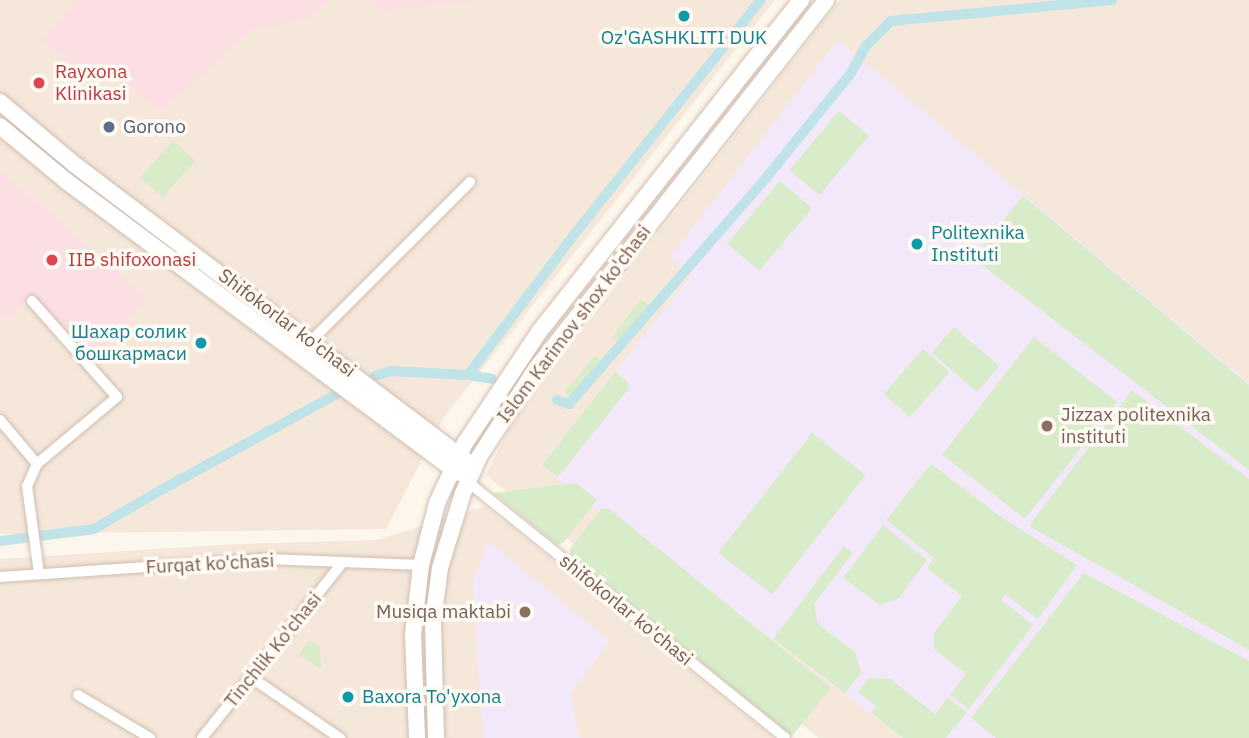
<!DOCTYPE html>
<meta charset="utf-8">
<style>
body{margin:0}
#map{position:relative;width:1249px;height:738px;overflow:hidden;background:#fdf6ec;font-family:"IBM Plex Sans",sans-serif}
div>[style]{position:absolute}
.residential>*{inset:0;background:#f5e8da}
.education>*{inset:0;background:#f3e8fa}
.medical>*{inset:0;background:#fbdfe3}
.green>*{inset:0;background:#d8ecc9;transform-origin:0 0}
.canal>*{height:10px;margin:-5px;padding:0 5px;transform-origin:5px;border-radius:5px;background:#bfe3e8}
.roads{filter:drop-shadow(0 0 2px #d1beb0) drop-shadow(0 0 2px #d1beb0)}
.minor>*{height:10px;margin:-5px;padding:0 5px;transform-origin:5px;border-radius:5px;background:#fff}
.secondary>*{height:16px;margin:-8px;padding:0 8px;transform-origin:8px;border-radius:8px;background:#fff}
.dots>*{width:19px;height:19px;translate:-50% -50%;box-sizing:border-box;border:4px solid #fffaf3;border-radius:50%}
span{translate:-50% -50%;white-space:nowrap;text-align:center;line-height:1.15;-webkit-text-stroke:7px #fffaf3;paint-order:stroke}
.culture-label{font-size:19px;color:#0d838f}
.left{translate:0 -50%;text-align:left}
.right{translate:-100% -50%;text-align:right}
.health-label{font-size:19px;color:#be3a42}
.service-label{font-size:19px;color:#4e5e75}
.street-label{font-size:19px;color:#7a5c4d}
.education-label{font-size:19px;color:#785e54}
</style>
<div id="map">
<div class="residential">
<i style="clip-path:polygon(0 0,775px 0,444px 417px,386px 529px,0 534px)"></i>
<i style="clip-path:polygon(840px 0,1249px 0,1249px 738px,819px 738px,486px 475px,514px 418px)"></i>
<i style="clip-path:polygon(485px 506px,773px 738px,0 738px,0 559px,235px 544px,378px 540px)"></i>
</div>
<div class="education">
<i style="clip-path:polygon(838px 40px,1249px 383px,1249px 738px,902px 738px,772px 639px,669px 567px,541px 465px,692px 275px,670px 257px)"></i>
<i style="clip-path:polygon(488px 541px,610px 641px,571px 693px,579px 738px,483px 738px,473px 583px)"></i>
</div>
<div class="medical">
<i style="clip-path:polygon(75px 0,330px 0,307px 19px,250px 31px,160px 113px,104px 65px,90px 80px,43px 40px)"></i>
<i style="clip-path:polygon(372px 0,483px 0,386px 11px,373px 6px)"></i>
<i style="clip-path:polygon(0 170px,148px 298px,94px 363px,31px 296px,8px 321px,0 314px)"></i>
</div>
<div class="green">
<i style="left:839px;top:111px;width:39px;height:77px;rotate:40deg"></i>
<i style="left:173px;top:141px;width:30px;height:49px;rotate:42deg"></i>
<i style="left:780px;top:181px;width:42px;height:82px;rotate:40deg"></i>
<i style="clip-path:polygon(1023px 196px,1249px 385px,1249px 470px,973px 258px)"></i>
<i style="left:641px;top:299px;width:15px;height:47px;rotate:37deg"></i>
<i style="left:954px;top:327px;width:60px;height:34px;rotate:41deg"></i>
<i style="left:1034px;top:337px;width:105px;height:149px;rotate:38deg"></i>
<i style="left:923px;top:349px;width:35px;height:60px;rotate:41deg"></i>
<i style="left:595px;top:356px;width:16px;height:47px;rotate:40deg"></i>
<i style="clip-path:polygon(615px 372px,628px 382px,629px 388px,558px 477px,542px 465px)"></i>
<i style="clip-path:polygon(1132px 390px,1249px 479px,1249px 650px,1029px 526px)"></i>
<i style="left:812px;top:433px;width:68px;height:152px;rotate:38deg"></i>
<i style="clip-path:polygon(931px 464px,1001px 517px,1077px 565px,1038px 619px,1005px 594px,1001px 600px,1033px 625px,969px 709px,950px 695px,966px 674px,934px 649px,934px 633px,962px 596px,927px 568px,934px 558px,886px 520px)"></i>
<i style="clip-path:polygon(576px 483px,597px 500px,563px 543px,557px 545px,494px 493px)"></i>
<i style="clip-path:polygon(608px 508px,831px 688px,792px 736px,570px 555px,570px 549px,601px 509px)"></i>
<i style="clip-path:polygon(883px 525px,927px 560px,899px 598px,880px 605px,843px 578px)"></i>
<i style="clip-path:polygon(844px 546px,853px 553px,814px 604px,818px 624px,855px 652px,861px 673px,845px 693px,773px 639px)"></i>
<i style="clip-path:polygon(1084px 573px,1249px 661px,1249px 738px,996px 738px,971px 718px)"></i>
<i style="clip-path:polygon(309px 640px,320px 647px,321px 669px,299px 655px)"></i>
<i style="clip-path:polygon(869px 678px,890px 679px,935px 714px,948px 698px,967px 712px,946px 738px,903px 738px,871px 713px,876px 706px,858px 692px)"></i>
</div>
<div class="canal">
<i style="left:468px;top:375px;width:174px;rotate:-52.9deg"></i>
<i style="left:573px;top:236px;width:302px;rotate:-51.5deg"></i>
<i style="left:375px;top:376px;width:17px;rotate:-17deg"></i>
<i style="left:391px;top:371px;width:77px;rotate:3deg"></i>
<i style="left:468px;top:375px;width:24px;rotate:9deg"></i>
<i style="left:557px;top:400px;width:13px;rotate:18deg"></i>
<i style="left:569px;top:404px;width:300px;rotate:-48.9deg"></i>
<i style="left:766px;top:178px;width:135px;rotate:-51deg"></i>
<i style="left:851px;top:73px;width:31px;rotate:-61deg"></i>
<i style="left:866px;top:46px;width:35px;rotate:-45deg"></i>
<i style="left:891px;top:21px;width:222px;rotate:-5.4deg"></i>
<i style="left:0;top:541px;width:95px;rotate:-7.3deg"></i>
<i style="left:94px;top:529px;width:78px;rotate:-30.2deg"></i>
<i style="left:161px;top:490px;width:198px;rotate:-28.6deg"></i>
</div>
<div class="roads">
<div class="minor">
<i style="left:32px;top:301px;width:128px;rotate:48.5deg"></i>
<i style="left:117px;top:397px;width:104px;rotate:140.1deg"></i>
<i style="left:37px;top:464px;width:24px;rotate:114deg"></i>
<i style="left:27px;top:486px;width:89px;rotate:82.2deg"></i>
<i style="left:311px;top:341px;width:225px;rotate:-45deg"></i>
<i style="left:0;top:420px;width:57px;rotate:49.9deg"></i>
<i style="left:468px;top:482px;width:407px;rotate:38.9deg"></i>
<i style="left:0;top:577px;width:268px;rotate:-3.9deg"></i>
<i style="left:267px;top:559px;width:154px;rotate:2.2deg"></i>
<i style="left:252px;top:678px;width:107px;rotate:34.3deg"></i>
<i style="left:78px;top:695px;width:84px;rotate:30.8deg"></i>
<i style="left:202px;top:738px;width:226px;rotate:-51.3deg"></i>
</div>
<div class="secondary">
<i style="left:0;top:102px;width:98px;rotate:40deg"></i>
<i style="left:75px;top:165px;width:491px;rotate:37.1deg"></i>
<i style="left:0;top:126px;width:85px;rotate:39.7deg"></i>
<i style="left:65px;top:180px;width:490px;rotate:36.7deg"></i>
<i style="left:417px;top:738px;width:103px;rotate:-92.2deg"></i>
<i style="left:413px;top:635px;width:70px;rotate:-83.5deg"></i>
<i style="left:421px;top:565px;width:64px;rotate:-75.5deg"></i>
<i style="left:437px;top:503px;width:66px;rotate:-65deg"></i>
<i style="left:465px;top:443px;width:133px;rotate:-56.3deg"></i>
<i style="left:539px;top:332px;width:423px;rotate:-51.7deg"></i>
<i style="left:436px;top:738px;width:117px;rotate:-91.5deg"></i>
<i style="left:433px;top:621px;width:53px;rotate:-82.5deg"></i>
<i style="left:440px;top:568px;width:78px;rotate:-73deg"></i>
<i style="left:463px;top:493px;width:39px;rotate:-66deg"></i>
<i style="left:479px;top:457px;width:105px;rotate:-57.1deg"></i>
<i style="left:536px;top:369px;width:469px;rotate:-51.8deg"></i>
</div>
</div>
<div class="dots">
<i style="left:684px;top:16px;background:#0f9aa8"></i>
<i style="left:39px;top:83px;background:#e0444e"></i>
<i style="left:109px;top:127px;background:#5c6f8a"></i>
<i style="left:917px;top:244px;background:#0f9aa8"></i>
<i style="left:52px;top:260px;background:#e0444e"></i>
<i style="left:201px;top:343px;background:#0f9aa8"></i>
<i style="left:1047px;top:426px;background:#8d6e63"></i>
<i style="left:525px;top:612px;background:#8d6e63"></i>
<i style="left:348px;top:697px;background:#0f9aa8"></i>
</div>
<div class="culture-label">
<span style="left:684px;top:38px">Oz'GASHKLITI DUK</span>
<span class="left" style="left:931px;top:244px">Politexnika<br>Instituti</span>
<span class="right" style="left:187px;top:343px">Шахар солик<br>бошкармаси</span>
<span class="left" style="left:362px;top:697px">Baxora To'yxona</span>
</div>
<div class="health-label">
<span class="left" style="left:55px;top:83px">Rayxona<br>Klinikasi</span>
<span class="left" style="left:68px;top:260px">IIB shifoxonasi</span>
</div>
<div class="service-label">
<span class="left" style="left:123px;top:127px">Gorono</span>
</div>
<div class="street-label">
<span style="left:287px;top:323px;rotate:37deg">Shifokorlar ko'chasi</span>
<span style="left:574px;top:324px;rotate:-53deg">Islom Karimov shox ko'chasi</span>
<span style="left:210px;top:564px;rotate:-3deg">Furqat ko'chasi</span>
<span style="left:626px;top:610px;rotate:39deg">shifokorlar ko'chasi</span>
<span style="left:273px;top:650px;rotate:-51deg">Tinchlik Ko'chasi</span>
</div>
<div class="education-label">
<span class="left" style="left:1061px;top:426px">Jizzax politexnika<br>instituti</span>
<span class="right" style="left:511px;top:612px">Musiqa maktabi</span>
</div>
</div>
